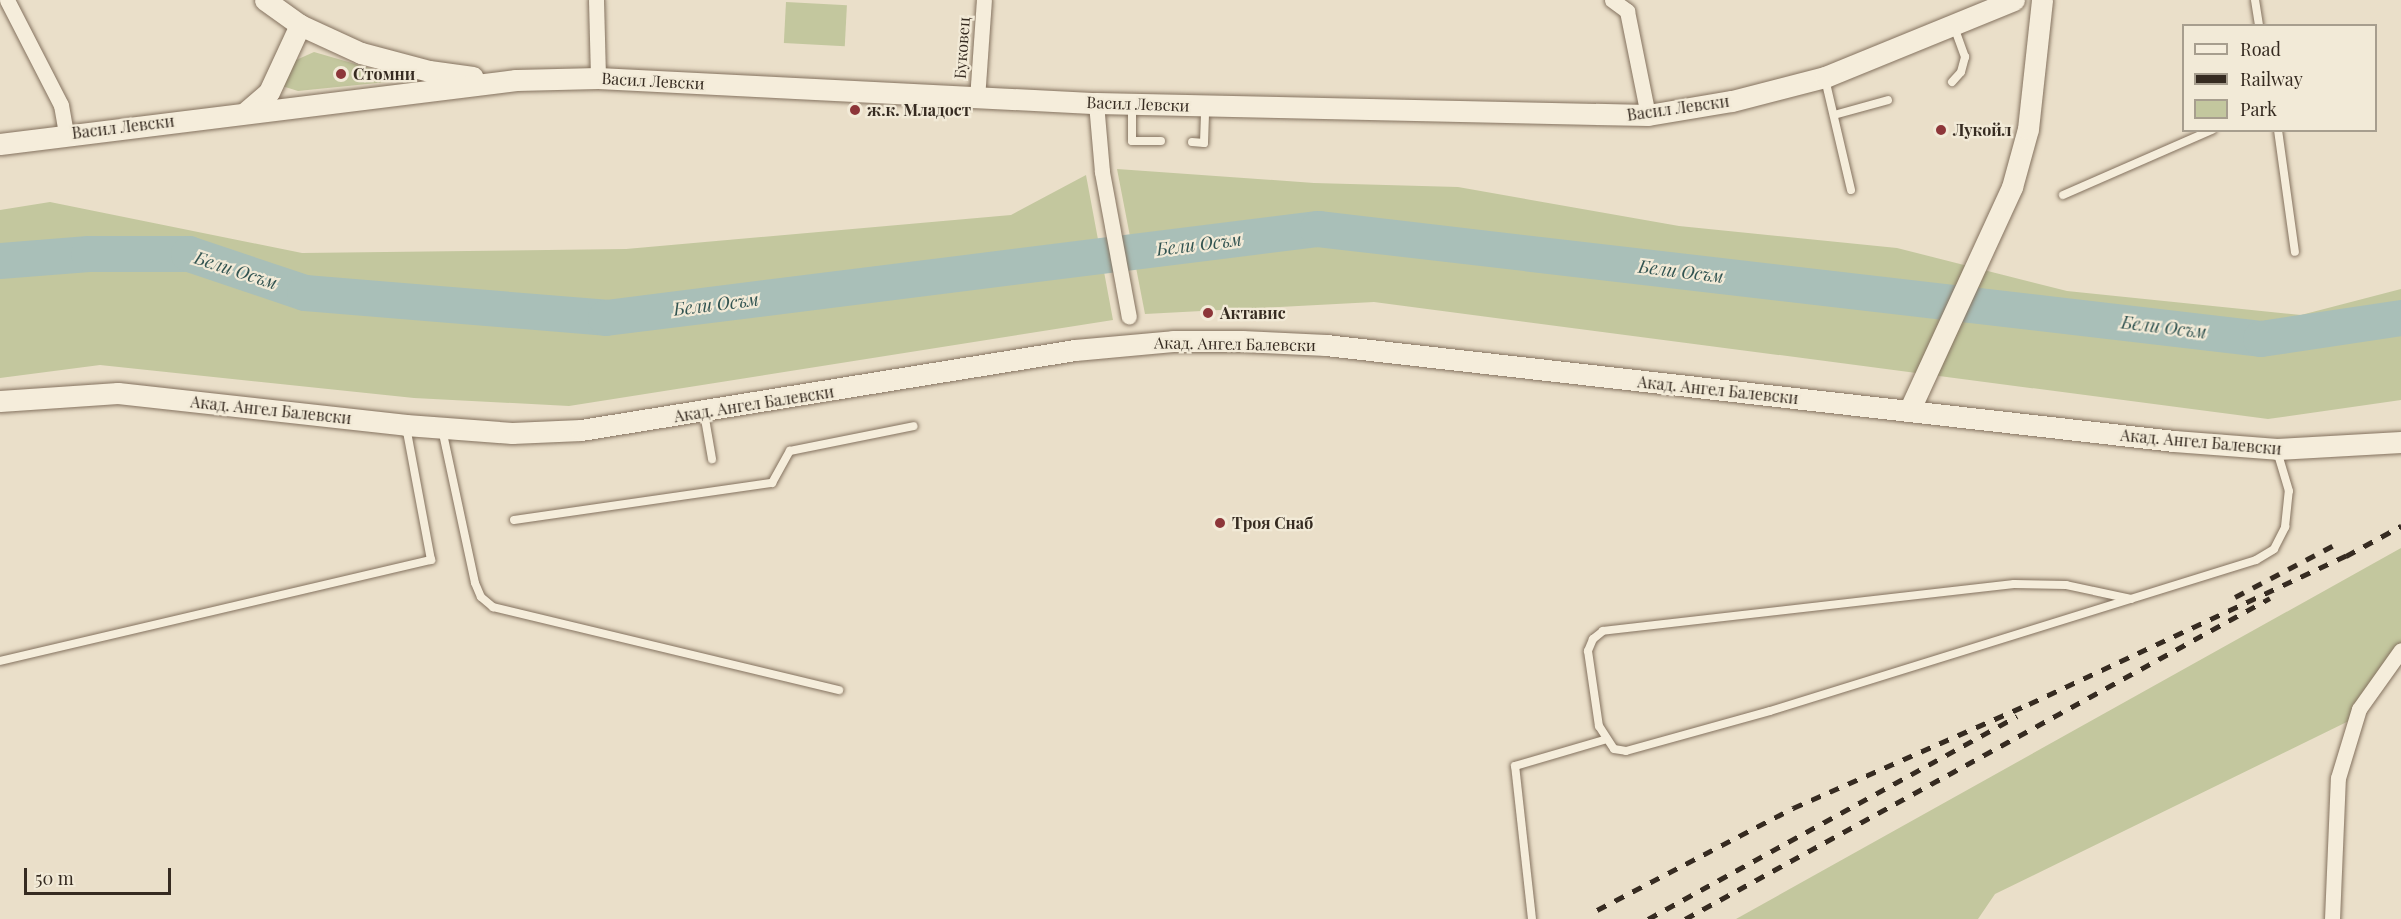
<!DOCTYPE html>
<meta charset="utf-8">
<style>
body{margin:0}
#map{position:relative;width:2401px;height:919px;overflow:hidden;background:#eadfc9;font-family:"Playfair Display",serif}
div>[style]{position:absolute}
.green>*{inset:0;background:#c3c79e;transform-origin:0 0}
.river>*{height:36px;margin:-18px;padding:0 18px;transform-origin:18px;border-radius:18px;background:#a9bfb8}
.roads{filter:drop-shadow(0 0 2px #84725f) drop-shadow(0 0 2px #84725f)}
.lane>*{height:8px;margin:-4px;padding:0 4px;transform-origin:4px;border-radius:4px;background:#f5eddb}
.street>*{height:15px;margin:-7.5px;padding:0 7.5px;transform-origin:7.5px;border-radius:7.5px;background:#f5eddb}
.secondary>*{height:21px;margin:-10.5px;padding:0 10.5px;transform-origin:10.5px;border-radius:10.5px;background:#f5eddb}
.rail>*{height:4.5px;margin-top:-2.25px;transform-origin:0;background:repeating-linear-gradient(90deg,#362b21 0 10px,transparent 0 20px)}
.dots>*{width:16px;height:16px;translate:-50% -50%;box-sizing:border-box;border:3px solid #f2ead7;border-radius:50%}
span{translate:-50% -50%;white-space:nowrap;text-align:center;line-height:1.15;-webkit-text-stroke:4.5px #f2ead7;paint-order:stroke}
.street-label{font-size:16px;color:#362b21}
.poi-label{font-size:16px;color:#362b21;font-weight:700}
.left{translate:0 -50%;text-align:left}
.water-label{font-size:18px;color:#325451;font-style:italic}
.legend{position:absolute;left:2182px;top:24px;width:195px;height:108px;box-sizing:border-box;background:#f2ead7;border:2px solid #a79e8e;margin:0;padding:8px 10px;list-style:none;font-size:18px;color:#362b21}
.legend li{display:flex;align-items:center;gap:12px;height:30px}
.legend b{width:30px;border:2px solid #a79e8e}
.scale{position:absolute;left:24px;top:868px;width:147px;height:27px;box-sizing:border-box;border:3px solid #362b21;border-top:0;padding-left:8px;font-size:18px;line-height:21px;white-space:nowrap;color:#362b21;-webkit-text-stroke:4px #f2ead7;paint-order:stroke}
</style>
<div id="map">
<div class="green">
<i style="left:786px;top:2px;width:61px;height:41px;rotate:3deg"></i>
<i style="clip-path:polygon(314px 52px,393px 75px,397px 81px,298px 91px,282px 86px,294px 61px)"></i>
<i style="clip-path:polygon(1117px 169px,1314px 183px,1458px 187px,1679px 226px,1897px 248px,2067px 291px,2301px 315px,2401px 289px,2401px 400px,2268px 419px,1374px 302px,1145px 314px)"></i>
<i style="clip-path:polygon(1086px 175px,1113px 320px,569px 406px,414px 398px,100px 365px,0 378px,0 210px,50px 202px,302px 253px,626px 249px,1011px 215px)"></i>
<i style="clip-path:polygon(2401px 548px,2401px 665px,2359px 716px,1995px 894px,1978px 919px,1736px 919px)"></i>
</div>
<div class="river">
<i style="left:0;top:261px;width:89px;rotate:-4.5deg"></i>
<i style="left:89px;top:254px;width:100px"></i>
<i style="left:189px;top:254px;width:122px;rotate:18.6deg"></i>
<i style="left:305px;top:293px;width:302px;rotate:4.7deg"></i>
<i style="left:606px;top:318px;width:718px;rotate:-7.13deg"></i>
<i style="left:1318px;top:229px;width:949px;rotate:6.65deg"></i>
<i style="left:2261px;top:339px;width:142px;rotate:-8.5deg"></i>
</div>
<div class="roads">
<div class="lane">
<i style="left:2255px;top:0;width:26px;rotate:81deg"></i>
<i style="left:1825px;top:79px;width:114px;rotate:76.8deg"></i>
<i style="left:1952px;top:82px;width:13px;rotate:-48deg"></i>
<i style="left:1961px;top:72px;width:16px;rotate:-75deg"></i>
<i style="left:1965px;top:57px;width:32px;rotate:-110deg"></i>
<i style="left:1132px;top:105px;width:36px;rotate:90deg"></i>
<i style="left:1132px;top:141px;width:29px"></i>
<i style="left:1834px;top:115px;width:56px;rotate:-15.5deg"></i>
<i style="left:2278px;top:130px;width:123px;rotate:82.1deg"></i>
<i style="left:1192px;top:142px;width:12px;rotate:5deg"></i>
<i style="left:1204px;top:143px;width:35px;rotate:-88deg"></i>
<i style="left:2063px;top:195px;width:163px;rotate:-23.6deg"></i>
<i style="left:704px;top:413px;width:47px;rotate:80.1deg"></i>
<i style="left:442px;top:429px;width:157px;rotate:77.9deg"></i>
<i style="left:475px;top:583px;width:15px;rotate:67deg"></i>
<i style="left:481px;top:597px;width:16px;rotate:40deg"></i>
<i style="left:493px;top:607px;width:356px;rotate:13.5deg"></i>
<i style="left:514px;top:520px;width:261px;rotate:-8.2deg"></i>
<i style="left:772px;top:483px;width:37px;rotate:-61deg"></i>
<i style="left:790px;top:451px;width:126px;rotate:-11.4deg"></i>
<i style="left:2131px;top:599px;width:66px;rotate:-167.8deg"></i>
<i style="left:2066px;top:585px;width:52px;rotate:-178.9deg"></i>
<i style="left:2014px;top:584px;width:414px;rotate:173.5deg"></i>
<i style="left:1603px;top:631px;width:13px;rotate:141deg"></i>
<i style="left:1593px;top:639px;width:13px;rotate:113deg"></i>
<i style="left:1588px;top:651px;width:76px;rotate:81.7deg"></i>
<i style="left:1599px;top:726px;width:27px;rotate:57deg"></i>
<i style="left:1614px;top:749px;width:12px;rotate:9deg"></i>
<i style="left:1626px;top:751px;width:149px;rotate:-15.5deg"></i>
<i style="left:1770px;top:711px;width:509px;rotate:-17.26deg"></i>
<i style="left:2256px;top:560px;width:21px;rotate:-31deg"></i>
<i style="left:2274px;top:549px;width:25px;rotate:-63deg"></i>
<i style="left:2285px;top:527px;width:36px;rotate:-84deg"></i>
<i style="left:2289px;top:491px;width:42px;rotate:-106.7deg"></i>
<i style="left:0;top:661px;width:443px;rotate:-13.2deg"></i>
<i style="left:431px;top:560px;width:136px;rotate:-100.6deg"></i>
<i style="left:1532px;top:919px;width:154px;rotate:-96.3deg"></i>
<i style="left:1515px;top:766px;width:93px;rotate:-16.3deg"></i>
</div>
<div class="street">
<i style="left:7px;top:0;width:118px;rotate:62.8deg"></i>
<i style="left:61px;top:105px;width:29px;rotate:80deg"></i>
<i style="left:596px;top:0;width:78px;rotate:88.5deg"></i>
<i style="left:1612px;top:0;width:19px;rotate:36deg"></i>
<i style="left:1627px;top:11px;width:106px;rotate:78.6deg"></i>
<i style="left:977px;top:99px;width:99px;rotate:-86deg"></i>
<i style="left:1096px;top:103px;width:69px;rotate:85deg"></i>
<i style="left:1102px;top:172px;width:147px;rotate:79.5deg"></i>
<i style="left:2332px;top:919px;width:141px;rotate:-87.6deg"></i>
<i style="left:2338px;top:778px;width:72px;rotate:-73.1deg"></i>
<i style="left:2359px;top:709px;width:72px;rotate:-54.6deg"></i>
</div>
<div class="secondary">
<i style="left:265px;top:0;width:43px;rotate:35.5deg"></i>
<i style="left:300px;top:25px;width:67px;rotate:24.7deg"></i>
<i style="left:361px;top:53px;width:70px;rotate:14.8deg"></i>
<i style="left:429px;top:71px;width:44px;rotate:7.8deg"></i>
<i style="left:246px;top:112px;width:30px;rotate:-41deg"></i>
<i style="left:269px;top:92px;width:74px;rotate:-65.2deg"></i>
<i style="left:0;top:144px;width:520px;rotate:-7.07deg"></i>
<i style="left:516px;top:80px;width:82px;rotate:-1.4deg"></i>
<i style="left:598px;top:78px;width:499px;rotate:2.9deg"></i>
<i style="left:1096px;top:103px;width:552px;rotate:1.25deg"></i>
<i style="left:1648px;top:115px;width:85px;rotate:-9.5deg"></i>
<i style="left:1732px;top:101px;width:96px;rotate:-14.5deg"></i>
<i style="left:1825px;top:77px;width:204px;rotate:-22.2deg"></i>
<i style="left:0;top:401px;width:118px;rotate:-3.9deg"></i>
<i style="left:118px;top:393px;width:290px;rotate:6.3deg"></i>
<i style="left:406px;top:425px;width:106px;rotate:4.3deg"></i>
<i style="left:512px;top:433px;width:69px;rotate:-2.5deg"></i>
<i style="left:581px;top:430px;width:500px;rotate:-9.2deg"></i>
<i style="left:1075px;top:350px;width:98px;rotate:-5.2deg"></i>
<i style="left:1173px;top:341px;width:69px"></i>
<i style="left:1242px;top:341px;width:84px;rotate:2.7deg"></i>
<i style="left:1326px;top:345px;width:853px;rotate:6.46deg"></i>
<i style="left:2174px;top:441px;width:103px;rotate:4.4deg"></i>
<i style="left:2277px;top:449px;width:124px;rotate:-3.2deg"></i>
<i style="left:1909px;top:411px;width:247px;rotate:-65.3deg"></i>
<i style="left:2012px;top:187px;width:60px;rotate:-74.6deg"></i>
<i style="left:2028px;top:129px;width:130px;rotate:-83.8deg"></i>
</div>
</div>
<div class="rail">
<i style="left:2346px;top:556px;width:63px;rotate:-28.6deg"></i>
<i style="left:2235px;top:597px;width:114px;rotate:-27.7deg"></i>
<i style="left:1597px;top:910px;width:221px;rotate:-27.5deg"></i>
<i style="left:1793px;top:808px;width:258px;rotate:-23.8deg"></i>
<i style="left:2029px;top:704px;width:359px;rotate:-25.1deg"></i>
<i style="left:1648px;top:919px;width:421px;rotate:-28.8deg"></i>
<i style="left:1685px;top:919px;width:667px;rotate:-28.75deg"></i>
</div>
<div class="dots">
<i style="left:341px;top:74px;background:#8d3639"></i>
<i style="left:855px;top:110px;background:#8d3639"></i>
<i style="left:1941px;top:130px;background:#8d3639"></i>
<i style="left:1208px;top:313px;background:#8d3639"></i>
<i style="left:1220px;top:523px;background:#8d3639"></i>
</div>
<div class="street-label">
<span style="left:962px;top:48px;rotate:-86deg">Буковец</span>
<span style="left:653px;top:81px;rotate:3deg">Васил Левски</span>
<span style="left:1138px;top:104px;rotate:2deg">Васил Левски</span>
<span style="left:1678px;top:108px;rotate:-8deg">Васил Левски</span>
<span style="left:123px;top:127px;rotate:-7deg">Васил Левски</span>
<span style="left:1235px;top:344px;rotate:1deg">Акад. Ангел Балевски</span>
<span style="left:1718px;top:390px;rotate:6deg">Акад. Ангел Балевски</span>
<span style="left:754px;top:404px;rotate:-9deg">Акад. Ангел Балевски</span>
<span style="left:271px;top:410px;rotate:6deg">Акад. Ангел Балевски</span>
<span style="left:2201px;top:442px;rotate:5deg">Акад. Ангел Балевски</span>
</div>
<div class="poi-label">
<span class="left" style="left:353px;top:74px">Стомни</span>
<span class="left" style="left:867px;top:110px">ж.к. Младост</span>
<span class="left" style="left:1953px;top:130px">Лукойл</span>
<span class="left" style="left:1220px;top:313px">Актавис</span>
<span class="left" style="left:1232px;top:523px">Троя Снаб</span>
</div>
<div class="water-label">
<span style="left:1199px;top:244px;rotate:-7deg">Бели Осъм</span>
<span style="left:236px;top:270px;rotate:18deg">Бели Осъм</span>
<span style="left:1681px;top:271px;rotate:7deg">Бели Осъм</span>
<span style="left:716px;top:304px;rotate:-7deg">Бели Осъм</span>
<span style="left:2164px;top:327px;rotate:7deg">Бели Осъм</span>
</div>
<ul class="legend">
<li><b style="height:8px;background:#f5eddb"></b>Road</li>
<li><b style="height:8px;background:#362b21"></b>Railway</li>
<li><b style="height:16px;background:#c3c79e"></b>Park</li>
</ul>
<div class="scale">50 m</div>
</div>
